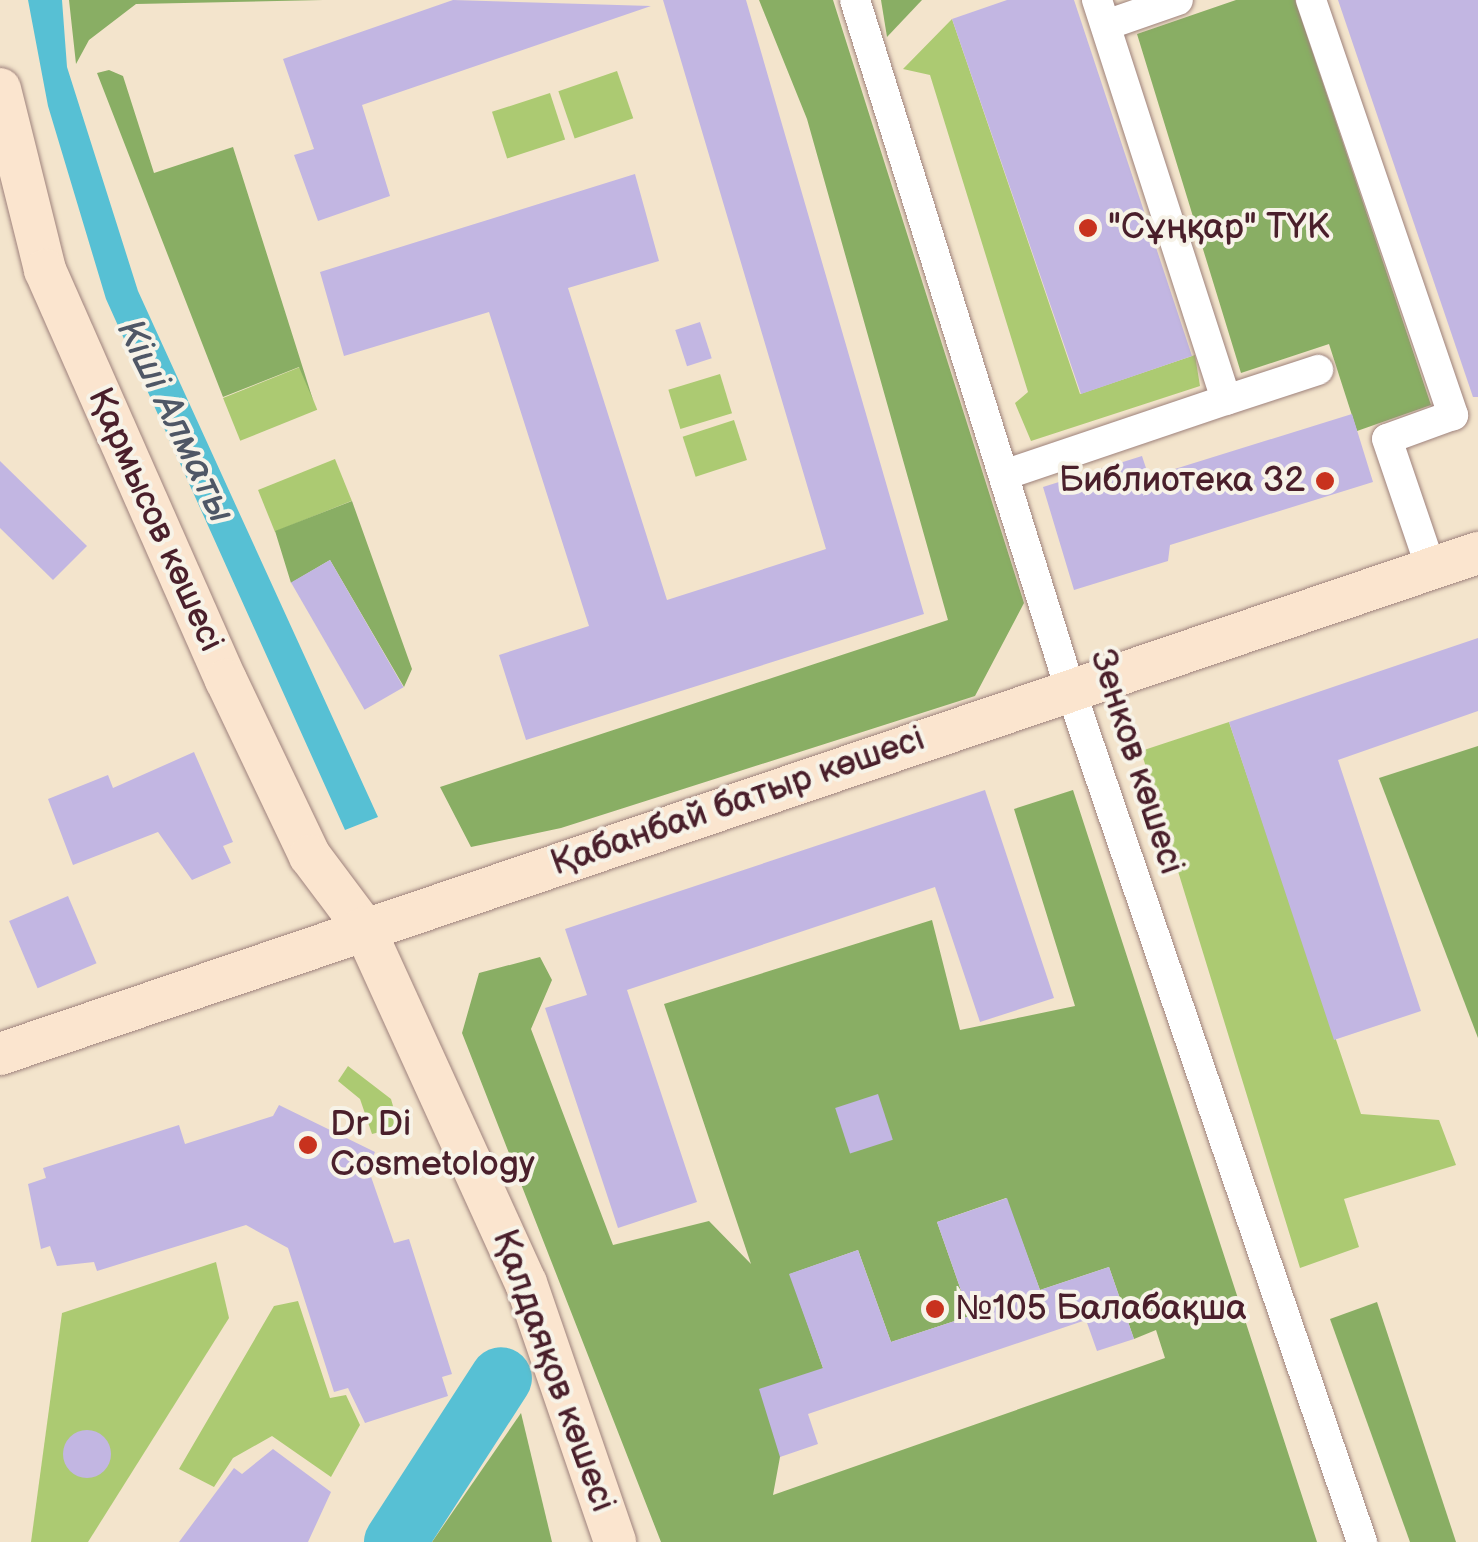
<!DOCTYPE html>
<meta charset="utf-8">
<style>
body{margin:0}
#map{position:relative;width:1478px;height:1542px;overflow:hidden;background:#f3e4cc;font-family:"Balsamiq Sans",sans-serif}
div>[style]{position:absolute}
.green>*{inset:0;background:#acca72;transform-origin:0 0}
.forest>*{inset:0;background:#89ae64}
.water>*{inset:0;background:#57c0d4}
.river>*{height:62px;margin:-31px;padding:0 31px;transform-origin:31px;border-radius:31px;background:#57c0d4}
.building>*{inset:0;background:#c2b6e2;transform-origin:0 0}
.round{border-radius:50%}
.roads{filter:drop-shadow(0 0 2px #9e827c) drop-shadow(0 0 2px #9e827c)}
.street>*{height:30px;margin:-15px;padding:0 15px;transform-origin:15px;border-radius:15px;background:#fff}
.secondary>*{height:42px;margin:-21px;padding:0 21px;transform-origin:21px;border-radius:21px;background:#fbe5cf}
.dots>*{width:28px;height:28px;translate:-50% -50%;box-sizing:border-box;border:5px solid #f7f3e8;border-radius:50%}
span{translate:-50% -50%;white-space:nowrap;text-align:center;line-height:1.15;-webkit-text-stroke:8px #f7f3e8;paint-order:stroke}
.poi-label{font-size:35px;color:#4a1f2b}
.left{translate:0 -50%;text-align:left}
.right{translate:-100% -50%;text-align:right}
.street-label{font-size:35px;color:#4a1f2b}
.water-label{font-size:38px;color:#4f5766;font-style:italic}
</style>
<div id="map">
<div class="green">
<i style="clip-path:polygon(952px 19px,1080px 394px,1195px 355px,1200px 386px,1031px 441px,1015px 403px,1028px 392px,930px 75px,903px 69px)"></i>
<i style="left:617px;top:71px;width:50px;height:62px;rotate:71deg"></i>
<i style="left:550px;top:93px;width:49px;height:61px;rotate:72deg"></i>
<i style="left:300px;top:367px;width:46px;height:83px;rotate:68deg"></i>
<i style="left:720px;top:374px;width:41px;height:54px;rotate:73deg"></i>
<i style="left:734px;top:420px;width:42px;height:54px;rotate:72deg"></i>
<i style="left:335px;top:459px;width:45px;height:83px;rotate:68deg"></i>
<i style="clip-path:polygon(1229px 722px,1361px 1114px,1439px 1120px,1456px 1165px,1344px 1199px,1359px 1247px,1300px 1268px,1141px 751px)"></i>
<i style="clip-path:polygon(348px 1066px,391px 1099px,399px 1127px,372px 1134px,360px 1099px,338px 1081px)"></i>
<i style="clip-path:polygon(216px 1262px,229px 1318px,88px 1542px,31px 1542px,62px 1313px)"></i>
<i style="clip-path:polygon(298px 1301px,330px 1398px,346px 1395px,360px 1425px,331px 1477px,272px 1436px,233px 1458px,214px 1487px,179px 1469px,274px 1306px)"></i>
</div>
<div class="forest">
<i style="clip-path:polygon(69px 0,323px 0,136px 4px,89px 40px,76px 64px)"></i>
<i style="clip-path:polygon(759px 0,833px 0,1024px 603px,975px 696px,561px 828px,471px 847px,440px 787px,948px 620px,807px 119px)"></i>
<i style="clip-path:polygon(881px 0,922px 0,887px 37px)"></i>
<i style="clip-path:polygon(1236px 0,1295px 0,1431px 405px,1357px 431px,1329px 344px,1241px 373px,1137px 34px)"></i>
<i style="clip-path:polygon(109px 70px,123px 76px,154px 173px,233px 147px,313px 400px,299px 367px,223px 397px,97px 73px)"></i>
<i style="clip-path:polygon(352px 501px,412px 669px,404px 687px,330px 560px,291px 583px,275px 531px)"></i>
<i style="clip-path:polygon(1478px 746px,1478px 1038px,1379px 778px)"></i>
<i style="clip-path:polygon(evenodd,1073px 790px,1317px 1542px,661px 1542px,462px 1033px,479px 973px,540px 957px,552px 980px,531px 1029px,613px 1245px,709px 1221px,751px 1264px,664px 1004px,932px 920px,960px 1030px,1075px 1006px,1014px 809px,1073px 790px,1006px 1198px,1040px 1290px,1109px 1267px,1134px 1339px,1156px 1330px,1165px 1358px,773px 1495px,780px 1457px,823px 1368px,790px 1274px,858px 1250px,891px 1342px,970px 1316px,937px 1222px,1006px 1198px)"></i>
<i style="clip-path:polygon(1377px 1302px,1456px 1542px,1410px 1542px,1330px 1319px)"></i>
<i style="clip-path:polygon(521px 1413px,552px 1542px,432px 1542px)"></i>
</div>
<div class="water">
<i style="clip-path:polygon(28px 0,62px 0,67px 67px,138px 291px,378px 817px,345px 830px,106px 299px,48px 106px)"></i>
</div>
<div class="river">
<i style="left:395px;top:1542px;width:195px;rotate:-57.1deg"></i>
</div>
<div class="building">
<i style="clip-path:polygon(453px 0,651px 6px,362px 105px,390px 196px,318px 221px,294px 155px,314px 149px,283px 59px)"></i>
<i style="clip-path:polygon(663px 0,746px 0,924px 614px,526px 740px,499px 655px,589px 626px,489px 312px,344px 356px,320px 272px,635px 174px,659px 261px,568px 288px,667px 600px,826px 549px)"></i>
<i style="clip-path:polygon(1007px 0,1074px 0,1192px 356px,1081px 394px,952px 19px)"></i>
<i style="clip-path:polygon(1338px 0,1478px 0,1478px 397px,1473px 397px)"></i>
<i style="left:700px;top:322px;width:38px;height:26px;rotate:72deg"></i>
<i style="clip-path:polygon(1352px 414px,1373px 482px,1170px 545px,1168px 561px,1074px 590px,1043px 487px,1142px 456px,1149px 477px)"></i>
<i style="clip-path:polygon(0 461px,87px 546px,53px 580px,0 528px)"></i>
<i style="left:330px;top:560px;width:147px;height:45px;rotate:60deg"></i>
<i style="clip-path:polygon(1478px 638px,1478px 711px,1338px 760px,1421px 1011px,1334px 1040px,1229px 722px)"></i>
<i style="clip-path:polygon(194px 752px,233px 842px,223px 846px,231px 863px,192px 880px,158px 832px,73px 865px,48px 799px,108px 775px,113px 788px)"></i>
<i style="clip-path:polygon(985px 790px,1054px 998px,980px 1022px,935px 887px,627px 990px,697px 1202px,618px 1228px,545px 1008px,587px 995px,565px 929px)"></i>
<i style="left:68px;top:896px;width:73px;height:64px;rotate:67deg"></i>
<i style="left:878px;top:1094px;width:48px;height:45px;rotate:72deg"></i>
<i style="clip-path:polygon(279px 1105px,375px 1152px,368px 1168px,394px 1243px,409px 1239px,452px 1374px,442px 1377px,448px 1396px,365px 1423px,348px 1388px,334px 1392px,288px 1248px,246px 1225px,97px 1271px,94px 1262px,57px 1266px,50px 1246px,41px 1249px,28px 1184px,46px 1178px,43px 1168px,179px 1125px,185px 1144px,273px 1116px)"></i>
<i style="clip-path:polygon(1007px 1198px,1040px 1290px,1109px 1267px,1134px 1339px,1097px 1351px,1086px 1320px,808px 1414px,818px 1444px,780px 1457px,759px 1389px,823px 1368px,789px 1274px,858px 1250px,891px 1342px,970px 1316px,937px 1222px)"></i>
<i class="round" style="left:63px;top:1430px;width:48px;height:48px"></i>
<i style="clip-path:polygon(273px 1449px,331px 1492px,308px 1542px,179px 1542px,234px 1468px,242px 1474px)"></i>
</div>
<div class="roads">
<div class="street">
<i style="left:855px;top:0;width:722px;rotate:72.67deg"></i>
<i style="left:1070px;top:689px;width:902px;rotate:71.1deg"></i>
<i style="left:1097px;top:0;width:420px;rotate:72.1deg"></i>
<i style="left:1226px;top:400px;width:97px;rotate:-18.1deg"></i>
<i style="left:1311px;top:0;width:439px;rotate:71.1deg"></i>
<i style="left:1453px;top:415px;width:70px;rotate:160deg"></i>
<i style="left:1387px;top:439px;width:136px;rotate:71.2deg"></i>
<i style="left:1106px;top:25px;width:76px;rotate:-19.1deg"></i>
<i style="left:1010px;top:473px;width:228px;rotate:-18.7deg"></i>
</div>
<div class="secondary">
<i style="left:0;top:89px;width:187px;rotate:76deg"></i>
<i style="left:45px;top:270px;width:448px;rotate:66.2deg"></i>
<i style="left:226px;top:680px;width:195px;rotate:64.5deg"></i>
<i style="left:310px;top:856px;width:90px;rotate:53.1deg"></i>
<i style="left:364px;top:928px;width:390px;rotate:65.5deg"></i>
<i style="left:526px;top:1283px;width:274px;rotate:71deg"></i>
<i style="left:0;top:1054px;width:1561px;rotate:-18.73deg"></i>
</div>
</div>
<div class="dots">
<i style="left:1088px;top:228px;background:#c8321e"></i>
<i style="left:1325px;top:481px;background:#c8321e"></i>
<i style="left:308px;top:1145px;background:#c8321e"></i>
<i style="left:935px;top:1309px;background:#c8321e"></i>
</div>
<div class="poi-label">
<span class="left" style="left:1108px;top:228px">"Сұңқар" ТҮК</span>
<span class="right" style="left:1305px;top:481px">Библиотека 32</span>
<span class="left" style="left:330px;top:1145px">Dr Di<br>Cosmetology</span>
<span class="left" style="left:955px;top:1309px">№105 Балабақша</span>
</div>
<div class="street-label">
<span style="left:155px;top:520px;rotate:66deg">Қармысов көшесі</span>
<span style="left:1136px;top:762px;rotate:72deg">Зенков көшесі</span>
<span style="left:738px;top:802px;rotate:-19deg">Қабанбай батыр көшесі</span>
<span style="left:553px;top:1371px;rotate:70deg">Қалдаяқов көшесі</span>
</div>
<div class="water-label">
<span style="left:175px;top:421px;rotate:64deg">Кіші Алматы</span>
</div>
</div>
